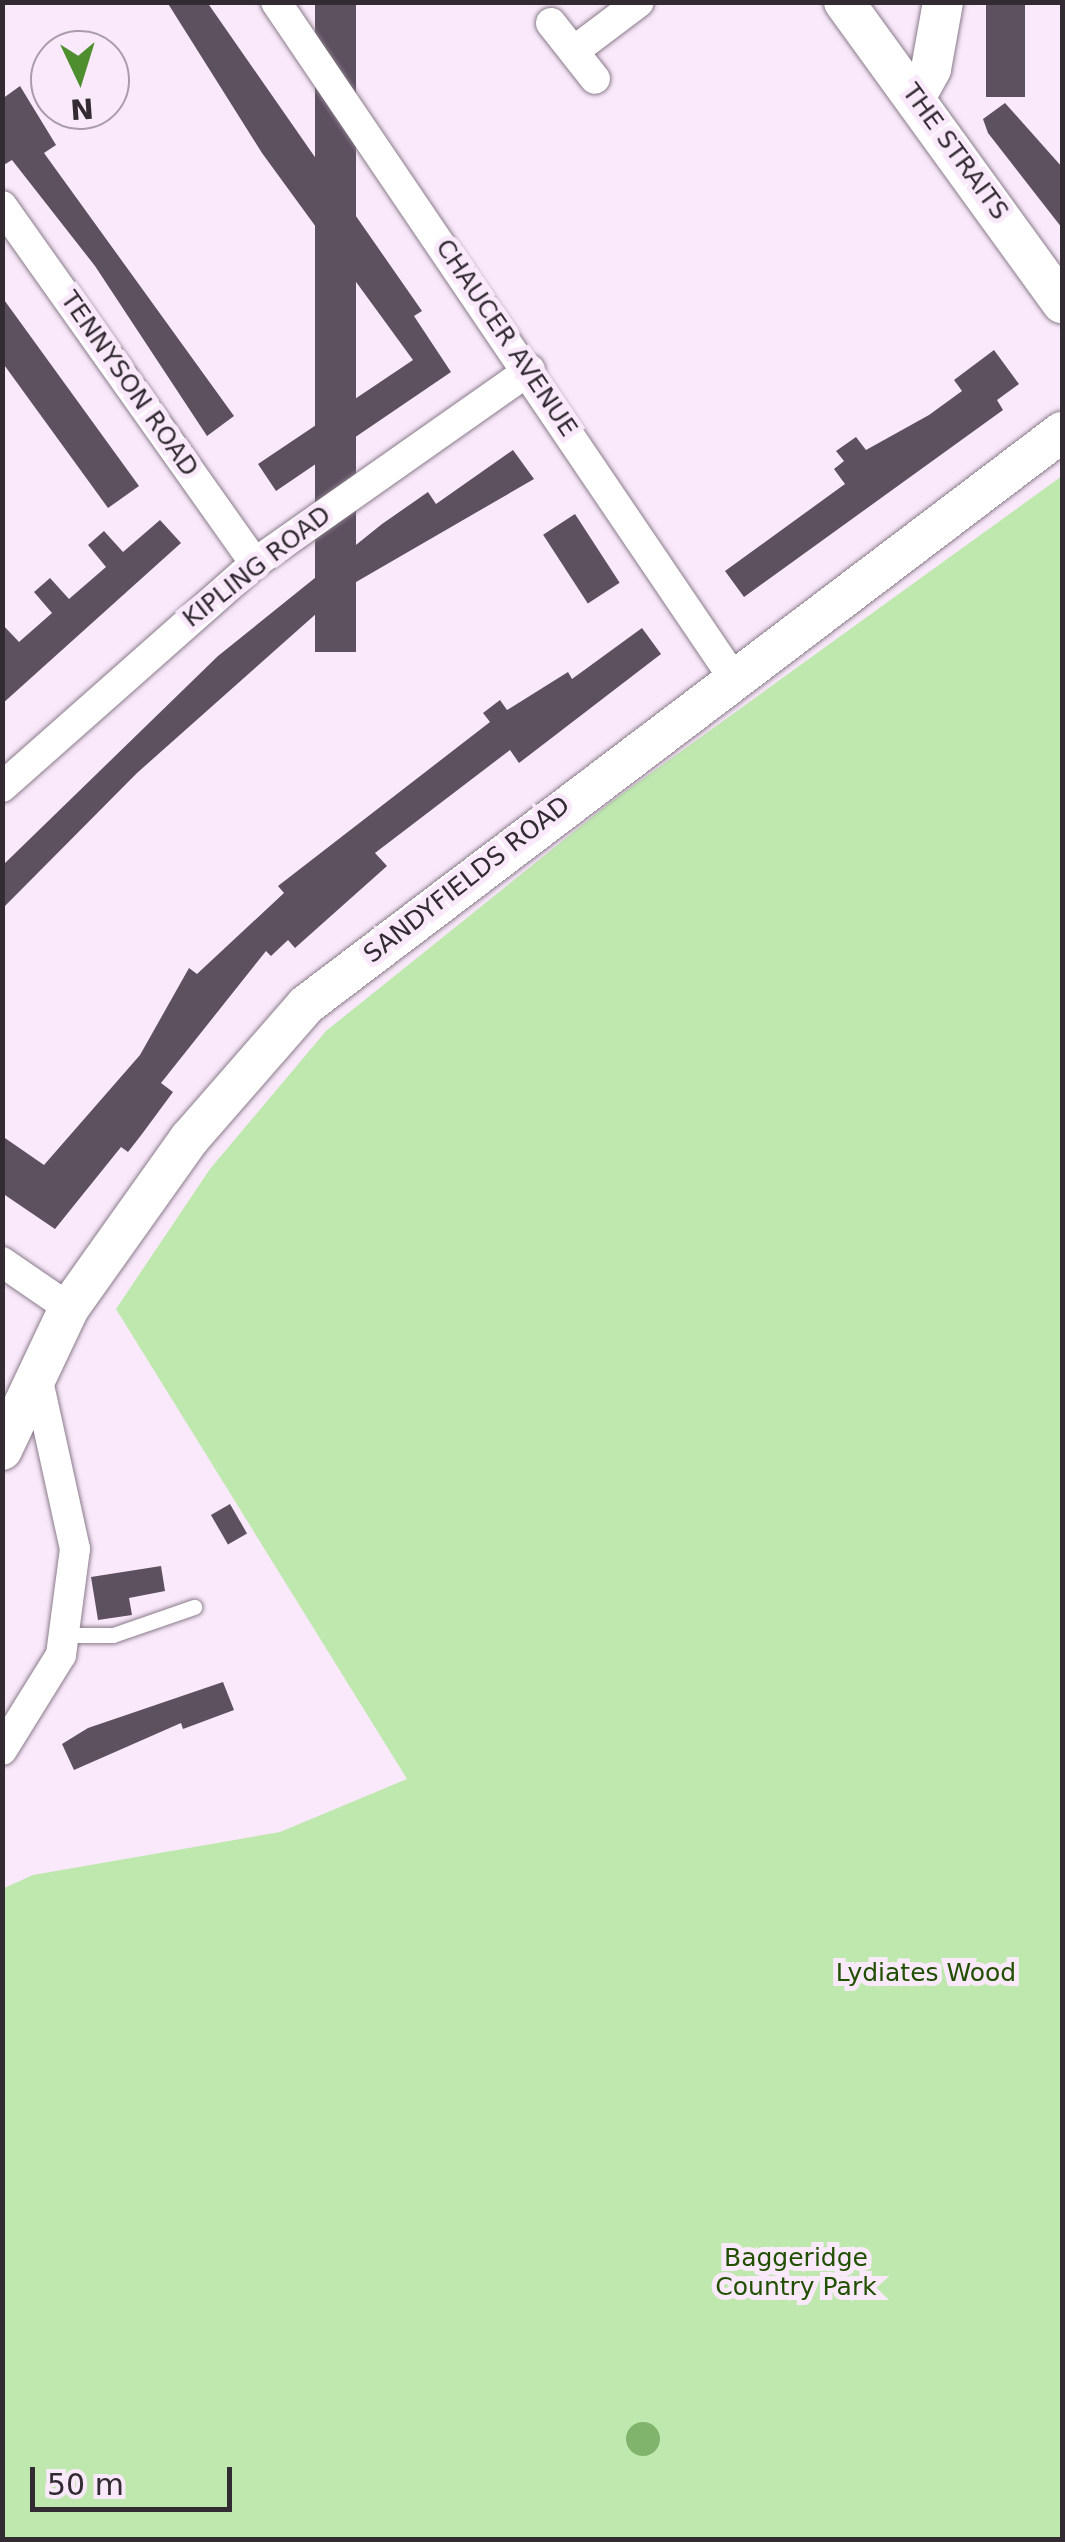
<!DOCTYPE html>
<style>
body{margin:0}
#map{position:relative;width:1065px;height:2542px;overflow:hidden;background:#f9e9fa;font-family:"DejaVu Sans",sans-serif}
div>[style]{position:absolute}
.green>*{inset:0;background:#bfe8af}
.water>*{inset:0;background:#80b36b}
.round{border-radius:50%}
.building>*{inset:0;background:#5d505f;transform-origin:0 0}
.roads{filter:drop-shadow(0 0 2px #8a7b8b) drop-shadow(0 0 2px #8a7b8b)}
.lane>*{height:15px;margin:-7.5px;padding:0 7.5px;transform-origin:7.5px;border-radius:7.5px;background:#fff}
.street>*{height:30px;margin:-15px;padding:0 15px;transform-origin:15px;border-radius:15px;background:#fff}
.secondary>*{height:40px;margin:-20px;padding:0 20px;transform-origin:20px;border-radius:20px;background:#fff}
span{translate:-50% -50%;white-space:nowrap;text-align:center;line-height:1.15;-webkit-text-stroke:10px #f9e9fa;paint-order:stroke}
.street-label{font-size:25px;color:#322c32}
.park-label{font-size:25px;color:#204f00}
.frame{position:absolute;inset:0;border:5px solid #322c32;pointer-events:none}
.north{position:absolute;left:30px;top:30px;width:100px;height:100px;box-sizing:border-box;background:#f9e9fa;border:2px solid #a99daa;border-radius:50%;rotate:176deg;font-size:28px;font-weight:700;line-height:40px;text-align:center;color:#322c32}
.north::after{content:'';display:block;margin:auto;width:35px;height:45px;background:#4e8e2f;clip-path:polygon(50% 0,100% 100%,50% 72%,0 100%)}
.scale{position:absolute;left:30px;top:2467px;width:202px;height:45px;box-sizing:border-box;border:5px solid #322c32;border-top:0;padding-left:12px;font-size:30px;line-height:35px;white-space:nowrap;color:#322c32;-webkit-text-stroke:8px #f9e9fa;paint-order:stroke}
</style>
<div id="map">
<div class="green">
<i style="clip-path:polygon(1062px 476px,1062px 2539px,3px 2539px,2px 1889px,33px 1875px,280px 1832px,407px 1779px,116px 1309px,210px 1169px,326px 1031px,611px 802px)"></i>
</div>
<div class="water">
<i class="round" style="left:626px;top:2422px;width:34px;height:34px"></i>
</div>
<div class="building">
<i style="clip-path:polygon(167px 2px,207px 2px,422px 311px,414px 316px,451px 372px,276px 491px,258px 464px,413px 360px,262px 153px)"></i>
<i style="left:315px;top:2px;width:41px;height:650px"></i>
<i style="left:986px;top:2px;width:39px;height:95px"></i>
<i style="clip-path:polygon(20px 86px,56px 145px,44px 153px,234px 416px,207px 436px,95px 266px,12px 160px,2px 166px,2px 99px)"></i>
<i style="clip-path:polygon(1005px 103px,1062px 167px,1062px 228px,988px 133px,983px 119px)"></i>
<i style="clip-path:polygon(2px 297px,139px 486px,108px 508px,2px 362px)"></i>
<i style="clip-path:polygon(994px 350px,1019px 384px,997px 400px,1003px 410px,744px 597px,725px 571px,845px 484px,834px 469px,844px 461px,836px 451px,856px 437px,866px 450px,929px 415px,962px 391px,954px 380px)"></i>
<i style="clip-path:polygon(513px 450px,534px 479px,344px 589px,137px 773px,2px 909px,2px 866px,218px 656px,382px 524px,428px 492px,436px 504px)"></i>
<i style="left:575px;top:514px;width:82px;height:38px;rotate:57deg"></i>
<i style="clip-path:polygon(160px 520px,181px 543px,2px 704px,2px 624px,19px 642px,52px 613px,34px 592px,50px 578px,69px 599px,106px 567px,88px 545px,104px 531px,123px 552px)"></i>
<i style="clip-path:polygon(642px 628px,661px 654px,519px 763px,510px 750px,375px 853px,387px 866px,295px 948px,288px 940px,271px 956px,266px 951px,161px 1083px,173px 1092px,142px 1134px,128px 1152px,121px 1147px,55px 1229px,2px 1193px,2px 1136px,44px 1165px,140px 1055px,189px 968px,197px 974px,284px 893px,278px 886px,490px 722px,483px 713px,500px 700px,507px 710px,568px 672px,572px 679px)"></i>
<i style="left:230px;top:1504px;width:34px;height:22px;rotate:60deg"></i>
<i style="clip-path:polygon(161px 1566px,165px 1591px,129px 1598px,132px 1615px,98px 1620px,91px 1577px)"></i>
<i style="clip-path:polygon(223px 1682px,234px 1710px,183px 1729px,181px 1723px,74px 1770px,62px 1744px,88px 1728px)"></i>
</div>
<div class="roads">
<div class="lane">
<i style="left:64px;top:1635px;width:49px"></i>
<i style="left:113px;top:1635px;width:86px;rotate:-19.1deg"></i>
</div>
<div class="street">
<i style="left:276px;top:2px;width:814px;rotate:55.92deg"></i>
<i style="left:551px;top:23px;width:71px;rotate:51.8deg"></i>
<i style="left:574px;top:51px;width:81px;rotate:-37deg"></i>
<i style="left:2px;top:206px;width:438px;rotate:54.7deg"></i>
<i style="left:2px;top:787px;width:338px;rotate:-41.5deg"></i>
<i style="left:255px;top:563px;width:336px;rotate:-35.1deg"></i>
<i style="left:2px;top:1262px;width:81px;rotate:34.5deg"></i>
<i style="left:2px;top:1750px;width:112px;rotate:-58.2deg"></i>
<i style="left:61px;top:1655px;width:107px;rotate:-82.5deg"></i>
<i style="left:75px;top:1549px;width:182px;rotate:-102.4deg"></i>
</div>
<div class="secondary">
<i style="left:844px;top:2px;width:372px;rotate:54.1deg"></i>
<i style="left:915px;top:98px;width:33px;rotate:-61deg"></i>
<i style="left:931px;top:69px;width:68px;rotate:-79.8deg"></i>
<i style="left:2px;top:1450px;width:157px;rotate:-64.7deg"></i>
<i style="left:69px;top:1308px;width:209px;rotate:-54.6deg"></i>
<i style="left:190px;top:1138px;width:176px;rotate:-48.9deg"></i>
<i style="left:306px;top:1005px;width:949px;rotate:-37.16deg"></i>
</div>
</div>
<div class="street-label">
<span style="left:955px;top:152px;rotate:54deg">THE STRAITS</span>
<span style="left:506px;top:338px;rotate:56deg">CHAUCER AVENUE</span>
<span style="left:129px;top:384px;rotate:55deg">TENNYSON ROAD</span>
<span style="left:257px;top:567px;rotate:-38deg">KIPLING ROAD</span>
<span style="left:467px;top:880px;rotate:-38deg">SANDYFIELDS ROAD</span>
</div>
<div class="park-label">
<span style="left:926px;top:1973px">Lydiates Wood</span>
<span style="left:796px;top:2273px">Baggeridge<br>Country Park</span>
</div>
<div class="frame"></div>
<div class="north">N</div>
<div class="scale">50 m</div>
</div>
